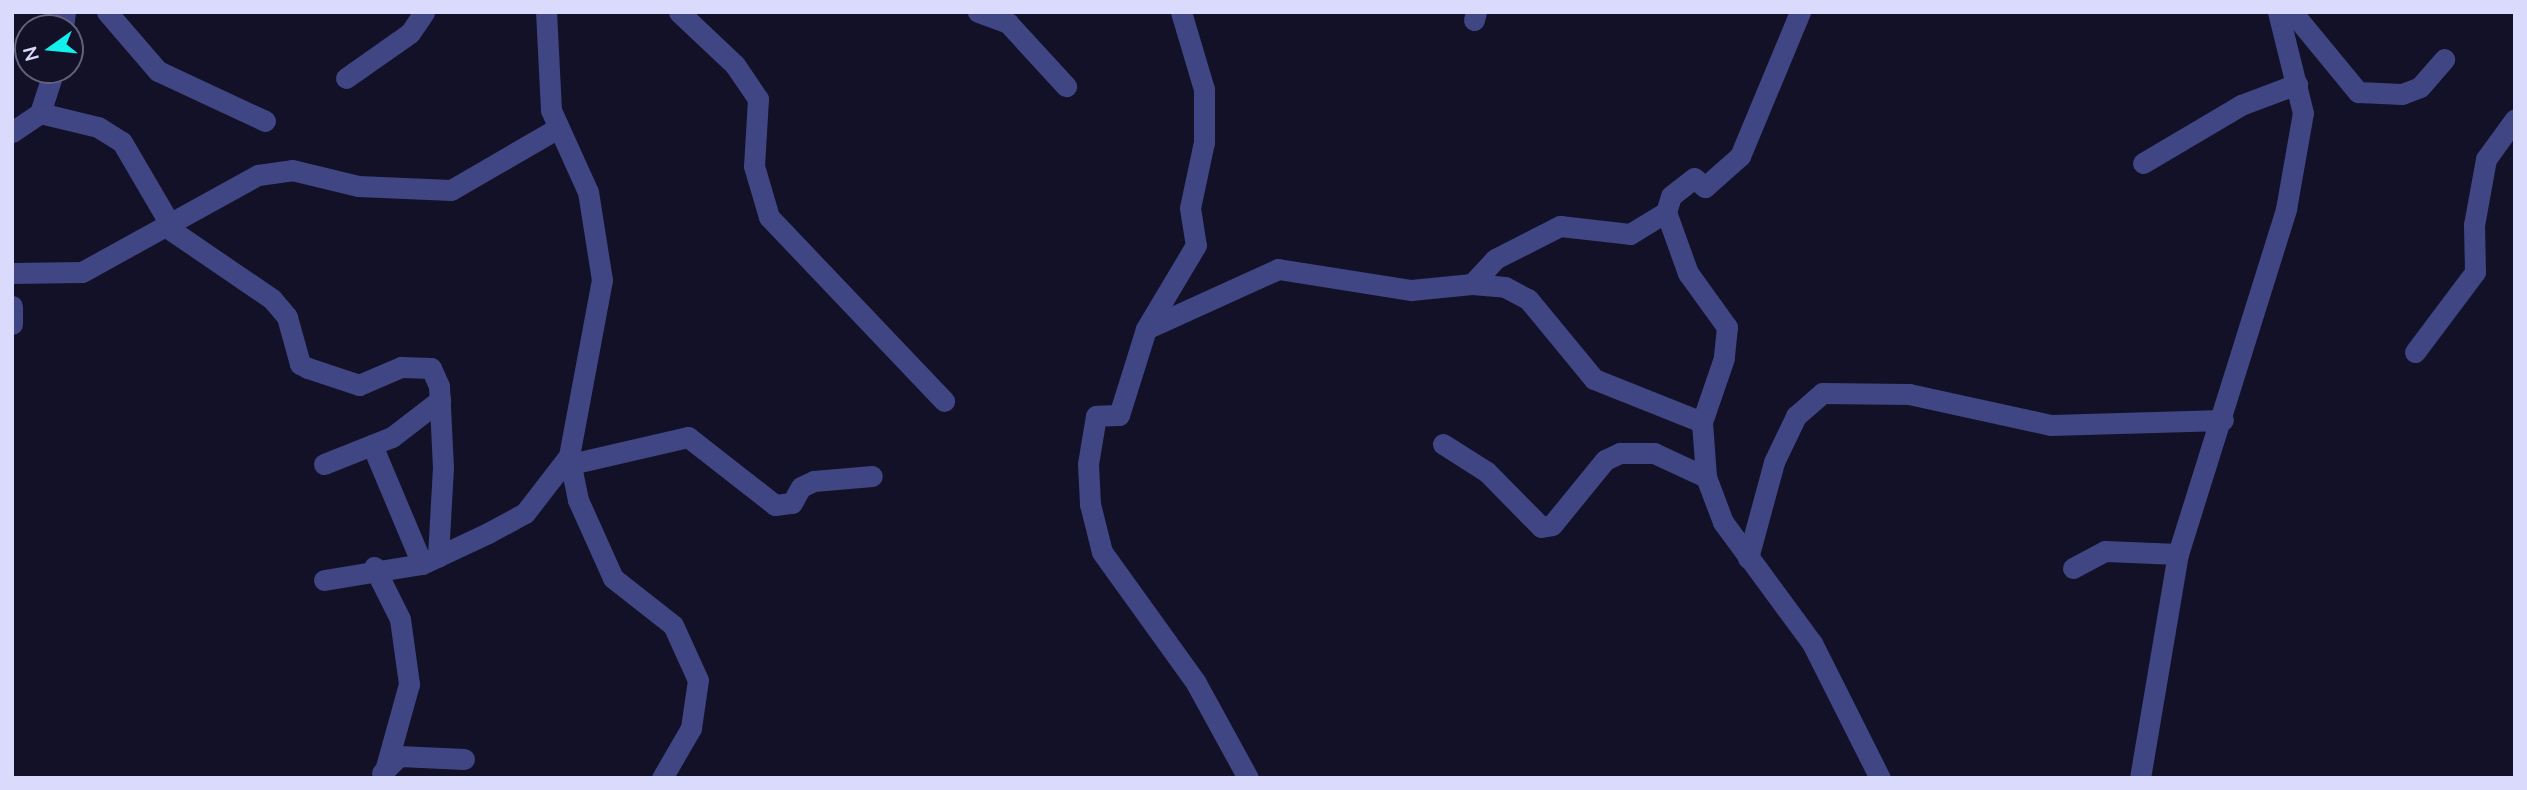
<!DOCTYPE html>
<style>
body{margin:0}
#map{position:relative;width:2527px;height:790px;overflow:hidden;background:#121127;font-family:Mulish,sans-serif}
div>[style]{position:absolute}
.minor>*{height:21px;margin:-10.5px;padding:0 10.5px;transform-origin:10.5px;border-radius:10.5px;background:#404583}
span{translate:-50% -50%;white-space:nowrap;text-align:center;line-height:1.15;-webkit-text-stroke:5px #121127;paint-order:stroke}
.frame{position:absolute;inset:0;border:14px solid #dadafd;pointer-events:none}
.north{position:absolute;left:14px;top:14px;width:70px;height:70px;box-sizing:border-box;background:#121127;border:2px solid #62617d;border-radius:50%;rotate:255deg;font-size:19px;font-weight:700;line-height:28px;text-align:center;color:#dadafd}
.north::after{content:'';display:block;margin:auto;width:24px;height:32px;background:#12f0eb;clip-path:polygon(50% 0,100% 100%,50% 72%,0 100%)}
</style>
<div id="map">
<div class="minor">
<i style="left:107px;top:12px;width:78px;rotate:49.2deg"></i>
<i style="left:158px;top:71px;width:118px;rotate:25deg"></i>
<i style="left:679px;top:12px;width:77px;rotate:43.4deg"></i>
<i style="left:735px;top:65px;width:41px;rotate:55.9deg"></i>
<i style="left:758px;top:99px;width:67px;rotate:93.4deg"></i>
<i style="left:754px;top:166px;width:53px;rotate:73.6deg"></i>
<i style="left:769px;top:217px;width:254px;rotate:46.4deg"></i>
<i style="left:978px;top:12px;width:32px;rotate:20deg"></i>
<i style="left:1008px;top:23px;width:86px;rotate:47.4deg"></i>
<i style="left:1181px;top:12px;width:80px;rotate:73.4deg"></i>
<i style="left:1204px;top:89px;width:53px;rotate:90deg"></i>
<i style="left:1204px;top:142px;width:67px;rotate:102deg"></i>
<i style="left:1190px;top:208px;width:37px;rotate:81deg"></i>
<i style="left:1196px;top:245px;width:98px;rotate:120.8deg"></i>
<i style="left:1146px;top:329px;width:90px;rotate:107.4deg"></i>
<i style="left:1119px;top:415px;width:23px;rotate:178deg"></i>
<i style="left:1096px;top:416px;width:49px;rotate:99.5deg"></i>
<i style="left:1088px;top:464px;width:40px;rotate:87.1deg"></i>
<i style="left:1090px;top:504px;width:49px;rotate:76deg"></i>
<i style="left:1102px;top:552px;width:161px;rotate:54.3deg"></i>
<i style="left:1196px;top:683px;width:108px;rotate:61.3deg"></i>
<i style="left:1800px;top:12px;width:156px;rotate:112.6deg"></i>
<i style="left:1740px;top:156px;width:47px;rotate:138.5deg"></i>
<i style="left:1705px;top:187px;width:14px;rotate:-141deg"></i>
<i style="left:1694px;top:178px;width:29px;rotate:142deg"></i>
<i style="left:1671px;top:196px;width:17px;rotate:107deg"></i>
<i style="left:1666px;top:212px;width:65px;rotate:70.2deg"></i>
<i style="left:1688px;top:273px;width:67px;rotate:54.2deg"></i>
<i style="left:1727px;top:327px;width:31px;rotate:96deg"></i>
<i style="left:1724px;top:358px;width:68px;rotate:109deg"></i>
<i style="left:1702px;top:422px;width:55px;rotate:85.8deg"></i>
<i style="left:1706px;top:477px;width:48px;rotate:69.3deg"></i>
<i style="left:1723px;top:522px;width:150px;rotate:53.7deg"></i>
<i style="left:1812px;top:643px;width:151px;rotate:63.3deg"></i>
<i style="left:2292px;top:12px;width:104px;rotate:50.5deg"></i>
<i style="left:2358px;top:92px;width:44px;rotate:2.6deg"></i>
<i style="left:2402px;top:94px;width:19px;rotate:-21deg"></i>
<i style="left:2420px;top:87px;width:37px;rotate:-49deg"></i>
<i style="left:1474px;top:20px;width:8px;rotate:-76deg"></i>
<i style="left:63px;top:28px;width:16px;rotate:-83deg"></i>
<i style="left:346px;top:78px;width:78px;rotate:-35.1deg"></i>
<i style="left:410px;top:33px;width:25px;rotate:-56deg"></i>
<i style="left:40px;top:113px;width:60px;rotate:13.6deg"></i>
<i style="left:98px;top:127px;width:28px;rotate:32deg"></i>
<i style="left:122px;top:142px;width:97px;rotate:59.7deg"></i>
<i style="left:12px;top:132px;width:34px;rotate:-34deg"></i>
<i style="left:40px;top:113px;width:45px;rotate:-72deg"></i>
<i style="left:2143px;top:163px;width:114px;rotate:-30.6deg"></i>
<i style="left:2241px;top:105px;width:60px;rotate:-20.6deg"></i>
<i style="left:168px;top:228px;width:126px;rotate:34.3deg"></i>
<i style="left:272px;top:299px;width:23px;rotate:50deg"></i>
<i style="left:287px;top:317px;width:49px;rotate:74.5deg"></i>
<i style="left:300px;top:364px;width:9px;rotate:27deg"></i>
<i style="left:308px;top:368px;width:54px;rotate:18.4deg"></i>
<i style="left:359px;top:385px;width:46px;rotate:-23.2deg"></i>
<i style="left:401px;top:367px;width:30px;rotate:2deg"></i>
<i style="left:431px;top:368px;width:20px;rotate:66deg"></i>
<i style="left:439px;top:386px;width:81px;rotate:87.2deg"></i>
<i style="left:443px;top:467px;width:90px;rotate:93.2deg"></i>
<i style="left:12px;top:273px;width:70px;rotate:-0.8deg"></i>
<i style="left:82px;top:272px;width:201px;rotate:-28.9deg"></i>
<i style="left:258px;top:175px;width:34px;rotate:-8deg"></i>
<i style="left:292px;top:170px;width:68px;rotate:13.6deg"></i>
<i style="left:358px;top:186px;width:93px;rotate:2.5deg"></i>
<i style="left:451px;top:190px;width:124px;rotate:-30.1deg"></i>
<i style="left:1472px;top:284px;width:33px;rotate:5deg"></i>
<i style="left:1505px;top:287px;width:26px;rotate:28deg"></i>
<i style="left:1528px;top:299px;width:104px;rotate:50.5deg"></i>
<i style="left:1594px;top:379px;width:116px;rotate:21.7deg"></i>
<i style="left:12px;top:306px;width:18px;rotate:90deg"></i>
<i style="left:1146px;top:329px;width:145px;rotate:-24.4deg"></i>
<i style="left:1278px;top:269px;width:135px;rotate:9deg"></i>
<i style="left:1411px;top:290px;width:61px;rotate:-5.6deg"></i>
<i style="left:1472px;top:284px;width:34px;rotate:-47deg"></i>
<i style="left:1495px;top:259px;width:73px;rotate:-26.9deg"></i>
<i style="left:1560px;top:226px;width:70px;rotate:6.5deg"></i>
<i style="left:1630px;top:234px;width:42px;rotate:-31.4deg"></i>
<i style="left:2415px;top:352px;width:100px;rotate:-53.1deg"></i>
<i style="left:2475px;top:272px;width:47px;rotate:-91.2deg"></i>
<i style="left:2474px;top:225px;width:67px;rotate:-79.7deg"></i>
<i style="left:2486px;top:159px;width:49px;rotate:-54.1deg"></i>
<i style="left:1443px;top:444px;width:52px;rotate:32.5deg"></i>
<i style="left:1487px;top:472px;width:77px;rotate:45.5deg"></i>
<i style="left:1541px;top:527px;width:11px;rotate:-10deg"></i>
<i style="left:1552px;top:525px;width:84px;rotate:-50.8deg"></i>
<i style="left:1605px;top:460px;width:17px;rotate:-25deg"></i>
<i style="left:1620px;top:453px;width:34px"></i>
<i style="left:1654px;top:453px;width:57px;rotate:24.8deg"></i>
<i style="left:372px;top:445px;width:129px;rotate:67.2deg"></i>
<i style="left:569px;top:456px;width:45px;rotate:78.4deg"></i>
<i style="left:578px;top:500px;width:85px;rotate:65.8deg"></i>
<i style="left:613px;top:578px;width:76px;rotate:38.1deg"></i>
<i style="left:673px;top:625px;width:60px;rotate:65.6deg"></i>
<i style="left:698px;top:680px;width:49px;rotate:98.3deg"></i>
<i style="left:691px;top:728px;width:58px;rotate:120.1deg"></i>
<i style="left:324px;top:464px;width:73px;rotate:-21.7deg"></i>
<i style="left:392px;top:437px;width:61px;rotate:-37.6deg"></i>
<i style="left:571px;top:464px;width:120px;rotate:-13deg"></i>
<i style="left:688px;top:437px;width:110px;rotate:38deg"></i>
<i style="left:775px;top:505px;width:17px;rotate:-7deg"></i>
<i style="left:792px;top:503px;width:18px;rotate:-61deg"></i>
<i style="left:801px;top:487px;width:14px;rotate:-25deg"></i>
<i style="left:814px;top:481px;width:58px;rotate:-4.9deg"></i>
<i style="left:1748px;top:558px;width:99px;rotate:-74.8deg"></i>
<i style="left:1774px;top:462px;width:51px;rotate:-64.4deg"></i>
<i style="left:1796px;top:416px;width:35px;rotate:-41deg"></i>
<i style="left:1822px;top:393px;width:87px;rotate:0.7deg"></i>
<i style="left:1909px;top:394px;width:145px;rotate:12.3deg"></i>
<i style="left:2051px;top:425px;width:172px;rotate:-1.7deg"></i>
<i style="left:374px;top:567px;width:58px;rotate:63.4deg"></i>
<i style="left:400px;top:619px;width:66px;rotate:82.1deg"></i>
<i style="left:409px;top:684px;width:86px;rotate:105.5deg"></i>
<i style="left:2073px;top:568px;width:36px;rotate:-28deg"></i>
<i style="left:2105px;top:551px;width:73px;rotate:2.4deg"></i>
<i style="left:324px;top:580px;width:99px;rotate:-9.3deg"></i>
<i style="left:422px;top:564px;width:73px;rotate:-25.2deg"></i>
<i style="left:488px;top:533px;width:42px;rotate:-28.4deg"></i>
<i style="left:525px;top:513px;width:72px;rotate:-52.3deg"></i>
<i style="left:569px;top:456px;width:179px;rotate:-79.4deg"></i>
<i style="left:602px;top:280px;width:89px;rotate:-99deg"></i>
<i style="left:588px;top:192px;width:90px;rotate:-114.3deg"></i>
<i style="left:551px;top:110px;width:98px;rotate:-92.9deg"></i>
<i style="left:382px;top:773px;width:24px;rotate:-45deg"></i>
<i style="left:399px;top:756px;width:65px;rotate:2.6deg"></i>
<i style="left:2140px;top:778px;width:227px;rotate:-80.4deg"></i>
<i style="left:2178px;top:554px;width:362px;rotate:-72.6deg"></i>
<i style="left:2286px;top:209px;width:97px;rotate:-80deg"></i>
<i style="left:2303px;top:113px;width:104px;rotate:-103.9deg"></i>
</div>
<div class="frame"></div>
<div class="north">N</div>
</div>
